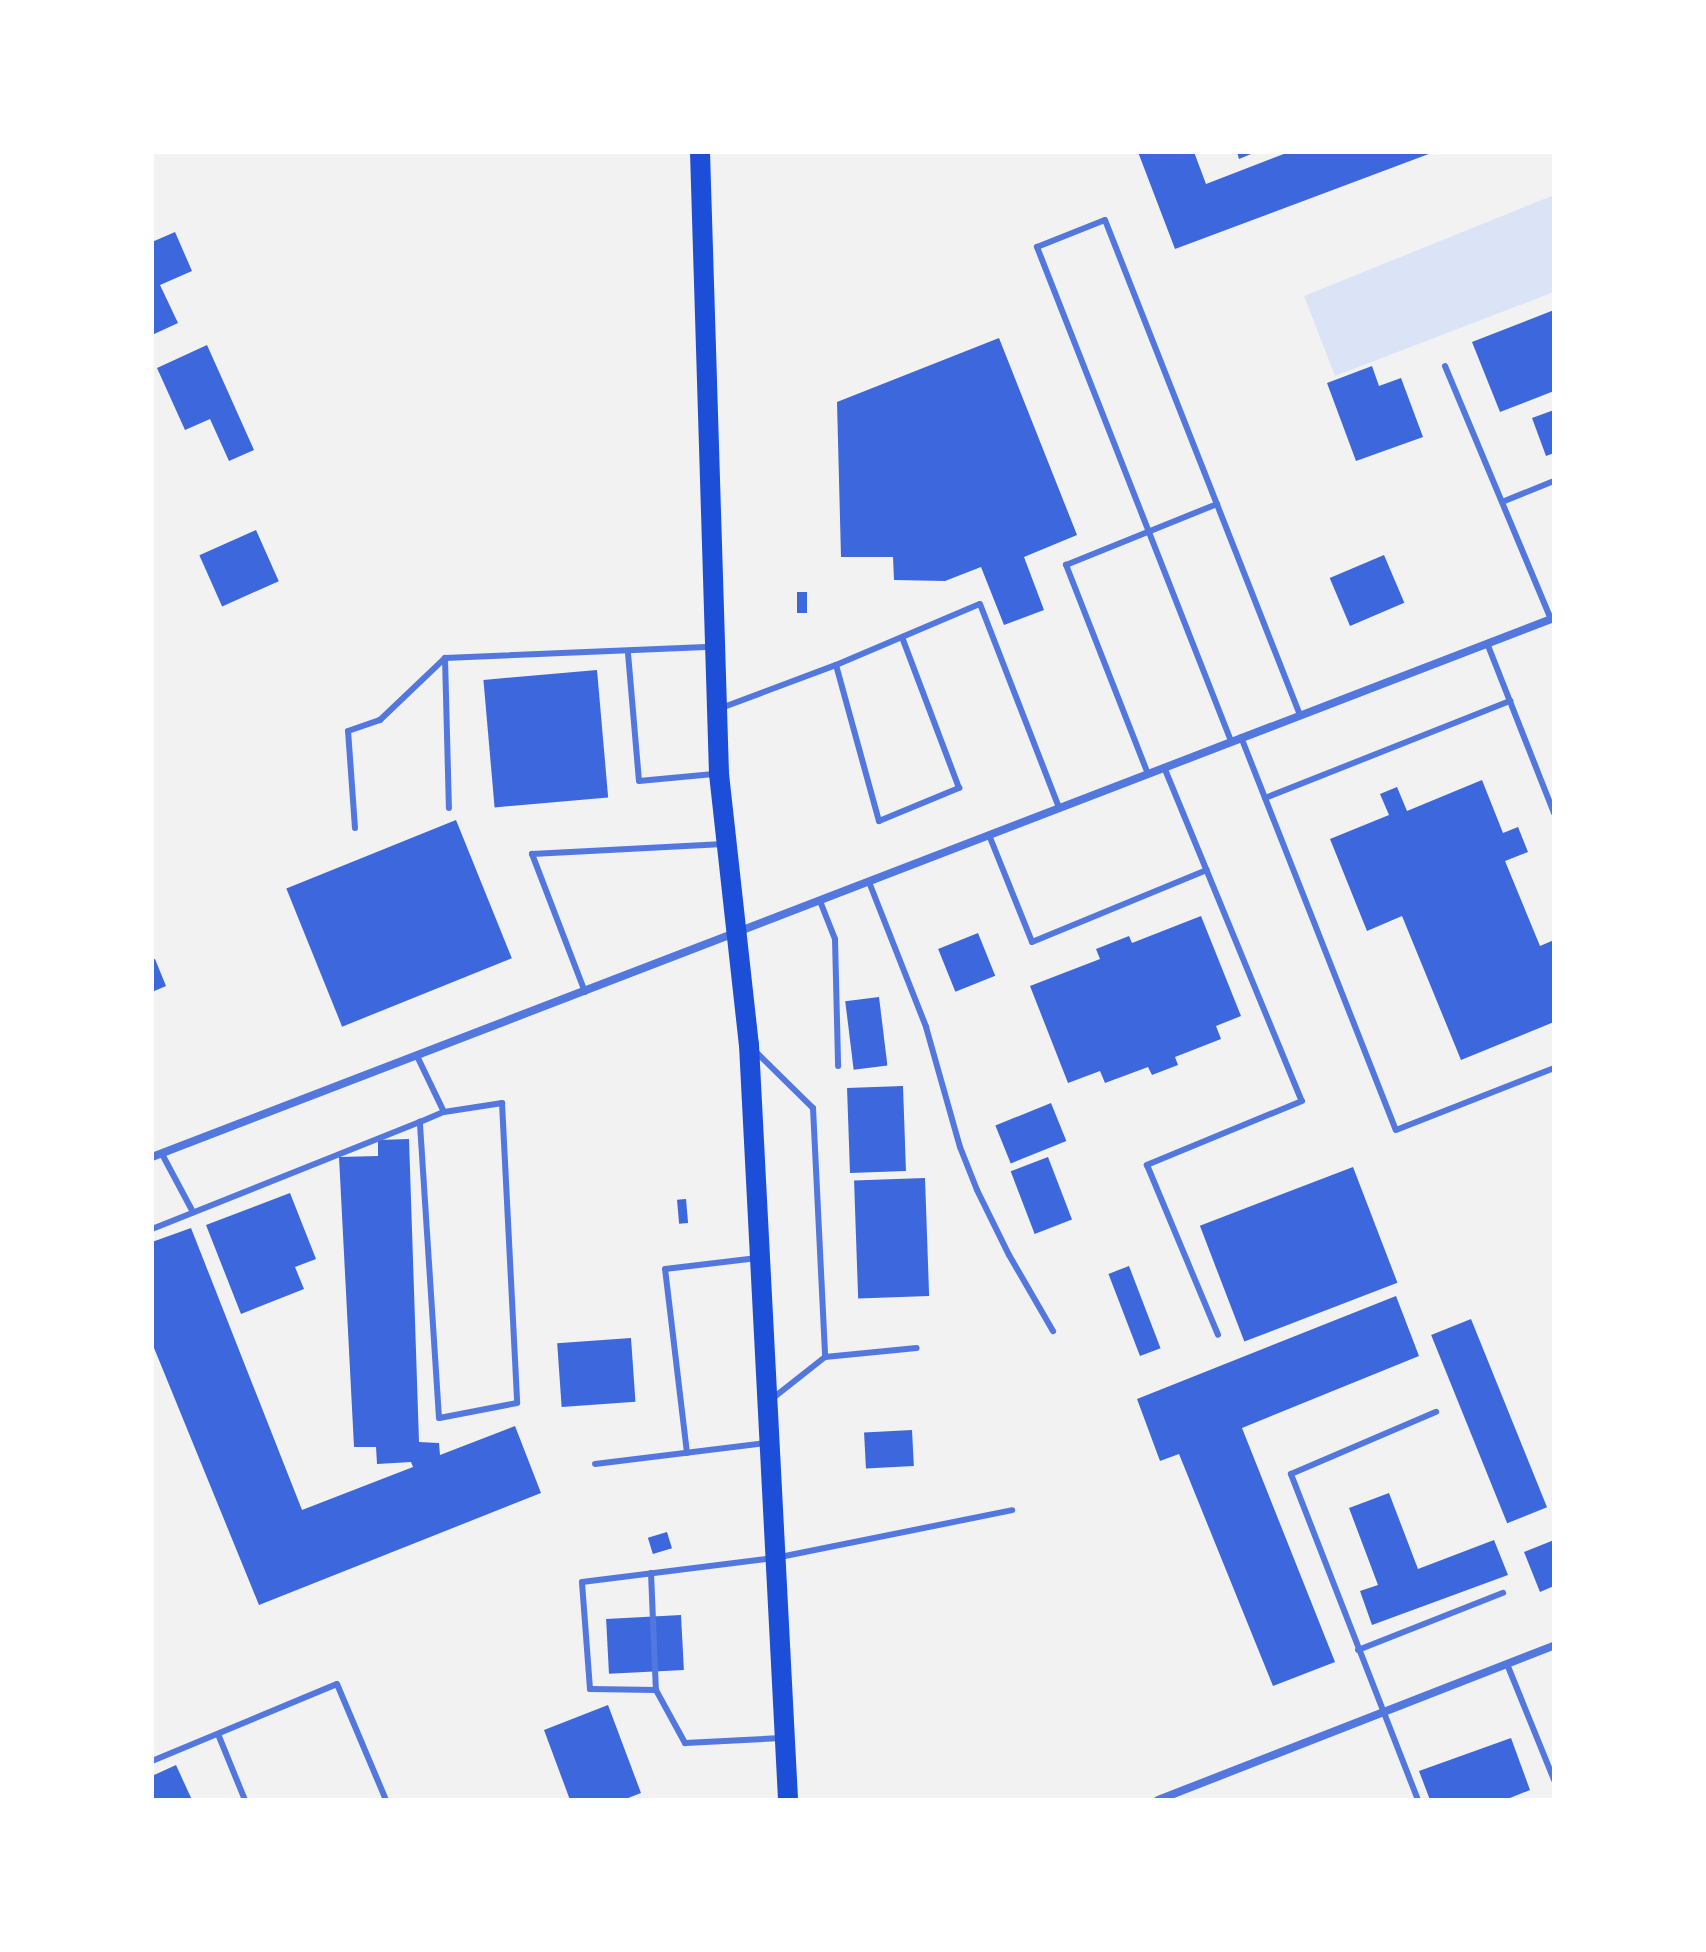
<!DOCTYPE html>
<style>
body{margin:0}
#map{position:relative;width:1706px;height:1952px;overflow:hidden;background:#f2f2f2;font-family:"Noto Serif",serif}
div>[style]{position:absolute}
.green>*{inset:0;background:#dbe4f7}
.building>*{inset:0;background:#3d67dc;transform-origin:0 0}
.service>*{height:6px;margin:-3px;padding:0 3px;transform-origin:3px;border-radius:3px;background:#5277de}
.minor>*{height:8px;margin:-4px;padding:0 4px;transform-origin:4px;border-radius:4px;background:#5277de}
.primary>*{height:20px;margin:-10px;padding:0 10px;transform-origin:10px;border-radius:10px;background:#1d4ed8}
span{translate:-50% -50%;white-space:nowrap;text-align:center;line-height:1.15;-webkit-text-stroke:8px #fff;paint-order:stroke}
.frame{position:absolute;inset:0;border:154px solid #fff;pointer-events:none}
</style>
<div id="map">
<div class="green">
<i style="clip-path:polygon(1554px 195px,1554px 292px,1335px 376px,1304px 296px)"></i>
</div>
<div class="building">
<i style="clip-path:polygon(1138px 152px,1194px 152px,1206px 184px,1289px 152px,1434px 152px,1175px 249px)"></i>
<i style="clip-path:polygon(1237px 152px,1256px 152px,1239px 159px)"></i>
<i style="clip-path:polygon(175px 232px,192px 271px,160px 285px,178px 323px,152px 335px,152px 242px)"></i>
<i style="clip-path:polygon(1554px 310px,1554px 391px,1500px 412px,1472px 342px)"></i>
<i style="clip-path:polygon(999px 338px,1077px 535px,1024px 557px,1044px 610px,1004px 625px,981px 567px,945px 581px,894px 580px,893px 557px,841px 557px,837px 402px)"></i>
<i style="clip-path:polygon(207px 345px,254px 450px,229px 461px,210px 419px,185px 430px,157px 368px)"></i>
<i style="clip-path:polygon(1372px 366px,1379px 386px,1401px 378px,1423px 437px,1356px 461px,1327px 383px)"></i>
<i style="clip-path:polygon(1554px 410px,1554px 453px,1546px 456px,1532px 418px)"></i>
<i style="left:256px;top:530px;width:56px;height:62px;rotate:66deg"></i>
<i style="left:1384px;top:555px;width:52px;height:59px;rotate:67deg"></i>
<i style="left:797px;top:592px;width:10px;height:21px"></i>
<i style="left:597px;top:670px;width:128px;height:114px;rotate:85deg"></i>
<i style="clip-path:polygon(1482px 780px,1503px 833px,1518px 827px,1528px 852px,1505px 861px,1540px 946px,1554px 940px,1554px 1022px,1461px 1060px,1402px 916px,1367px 931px,1330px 839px,1389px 815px,1380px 794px,1397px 787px,1407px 811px)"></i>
<i style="left:456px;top:820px;width:149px;height:183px;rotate:68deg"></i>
<i style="clip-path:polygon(1201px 916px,1241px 1016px,1216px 1026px,1221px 1039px,1175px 1057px,1178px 1065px,1152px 1075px,1148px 1067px,1105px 1083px,1100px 1071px,1068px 1083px,1030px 986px,1100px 959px,1096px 949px,1129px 936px,1132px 943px)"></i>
<i style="left:978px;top:933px;width:46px;height:43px;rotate:68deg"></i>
<i style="clip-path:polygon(155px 959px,166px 986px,152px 992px,152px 960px)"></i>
<i style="left:879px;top:997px;width:69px;height:34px;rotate:83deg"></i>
<i style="left:903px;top:1086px;width:85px;height:56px;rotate:88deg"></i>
<i style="left:1051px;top:1103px;width:41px;height:60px;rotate:68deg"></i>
<i style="clip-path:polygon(409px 1139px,419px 1442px,439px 1443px,440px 1455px,515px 1426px,541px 1493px,259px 1605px,152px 1343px,152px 1242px,191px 1228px,302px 1510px,413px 1467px,411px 1462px,377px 1464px,376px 1447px,354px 1447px,339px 1157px,378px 1156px,378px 1140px)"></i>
<i style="left:1048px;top:1157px;width:67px;height:40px;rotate:69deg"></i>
<i style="left:1353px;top:1167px;width:124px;height:164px;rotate:69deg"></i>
<i style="left:925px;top:1178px;width:118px;height:71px;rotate:88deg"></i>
<i style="clip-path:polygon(290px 1193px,316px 1259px,295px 1267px,304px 1289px,241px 1314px,206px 1225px)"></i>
<i style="left:686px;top:1199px;width:24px;height:9px;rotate:85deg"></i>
<i style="left:1129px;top:1266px;width:88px;height:22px;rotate:69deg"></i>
<i style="clip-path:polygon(1396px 1296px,1419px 1356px,1242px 1428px,1335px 1662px,1273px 1686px,1179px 1454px,1160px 1461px,1137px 1399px)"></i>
<i style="left:1471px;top:1319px;width:203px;height:43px;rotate:68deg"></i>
<i style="left:631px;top:1338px;width:64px;height:74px;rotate:86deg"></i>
<i style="left:912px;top:1430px;width:36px;height:48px;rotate:87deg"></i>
<i style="clip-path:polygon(1389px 1493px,1418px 1569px,1494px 1540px,1508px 1575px,1372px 1625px,1360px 1591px,1378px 1585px,1349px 1508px)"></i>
<i style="left:667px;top:1532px;width:17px;height:20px;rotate:73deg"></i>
<i style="clip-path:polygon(1554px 1540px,1554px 1586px,1540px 1592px,1524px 1552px)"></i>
<i style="left:681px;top:1615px;width:55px;height:75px;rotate:87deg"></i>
<i style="clip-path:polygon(608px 1705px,641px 1793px,623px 1800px,570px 1800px,544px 1730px)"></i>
<i style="clip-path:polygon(1511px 1738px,1530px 1790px,1505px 1800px,1430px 1800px,1419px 1771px)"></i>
<i style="clip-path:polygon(176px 1765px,192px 1800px,152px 1800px,152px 1776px)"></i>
</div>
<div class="service">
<i style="left:1445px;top:366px;width:274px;rotate:67.3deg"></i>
<i style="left:1502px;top:502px;width:56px;rotate:-22deg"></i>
<i style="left:1487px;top:643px;width:183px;rotate:68.5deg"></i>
<i style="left:628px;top:653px;width:128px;rotate:85.1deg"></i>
<i style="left:639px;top:781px;width:75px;rotate:-5.3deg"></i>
<i style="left:445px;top:658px;width:150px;rotate:88.5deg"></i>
<i style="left:836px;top:665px;width:162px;rotate:74.6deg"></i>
<i style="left:879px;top:821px;width:87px;rotate:-22.4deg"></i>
<i style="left:959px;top:788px;width:161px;rotate:-110.7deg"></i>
<i style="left:721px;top:708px;width:123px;rotate:-20.5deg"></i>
<i style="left:836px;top:665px;width:156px;rotate:-23deg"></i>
<i style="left:980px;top:604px;width:219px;rotate:68.8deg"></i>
<i style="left:1241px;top:737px;width:422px;rotate:68.5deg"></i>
<i style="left:1396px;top:1130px;width:170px;rotate:-21.4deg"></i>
<i style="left:1231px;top:741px;width:531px;rotate:-111.44deg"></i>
<i style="left:1037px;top:247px;width:73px;rotate:-21.7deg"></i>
<i style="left:1105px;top:220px;width:532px;rotate:68.5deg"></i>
<i style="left:1164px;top:767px;width:361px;rotate:67.6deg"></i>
<i style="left:1302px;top:1101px;width:168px;rotate:157.6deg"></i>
<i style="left:1147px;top:1165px;width:184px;rotate:67.3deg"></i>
<i style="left:1148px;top:774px;width:225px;rotate:-111.4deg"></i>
<i style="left:1066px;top:565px;width:163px;rotate:-22deg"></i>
<i style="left:1265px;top:798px;width:264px;rotate:-21.6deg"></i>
<i style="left:355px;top:828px;width:97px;rotate:-94.1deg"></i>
<i style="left:348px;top:731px;width:34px;rotate:-19deg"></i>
<i style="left:380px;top:720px;width:90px;rotate:-43.6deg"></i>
<i style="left:445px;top:658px;width:267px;rotate:-2.4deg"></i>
<i style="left:989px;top:835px;width:115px;rotate:68.1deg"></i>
<i style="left:1032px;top:942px;width:189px;rotate:-22.4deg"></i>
<i style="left:869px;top:882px;width:156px;rotate:68.5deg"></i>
<i style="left:926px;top:1027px;width:125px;rotate:74.2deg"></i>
<i style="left:960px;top:1147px;width:46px;rotate:68.4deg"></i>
<i style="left:977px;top:1190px;width:72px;rotate:63.8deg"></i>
<i style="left:1009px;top:1255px;width:88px;rotate:59.9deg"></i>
<i style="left:820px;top:901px;width:41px;rotate:68.5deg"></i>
<i style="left:835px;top:939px;width:127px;rotate:88.6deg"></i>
<i style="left:585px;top:992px;width:148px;rotate:-111deg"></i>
<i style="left:532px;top:854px;width:192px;rotate:-3deg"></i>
<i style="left:755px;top:1051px;width:81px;rotate:44.5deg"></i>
<i style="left:813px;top:1108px;width:249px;rotate:87.2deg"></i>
<i style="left:825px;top:1357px;width:66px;rotate:141.7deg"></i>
<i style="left:417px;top:1056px;width:62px;rotate:64.3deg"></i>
<i style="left:444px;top:1112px;width:59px;rotate:-8.8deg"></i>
<i style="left:502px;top:1103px;width:300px;rotate:87.1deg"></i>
<i style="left:517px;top:1403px;width:79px;rotate:169.1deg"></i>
<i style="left:439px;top:1418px;width:297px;rotate:-93.7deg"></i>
<i style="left:420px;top:1122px;width:26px;rotate:-23deg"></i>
<i style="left:162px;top:1154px;width:66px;rotate:61.9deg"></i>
<i style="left:152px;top:1229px;width:289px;rotate:-21.8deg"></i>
<i style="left:825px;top:1357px;width:92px;rotate:-5.6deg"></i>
<i style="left:687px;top:1453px;width:185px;rotate:-96.8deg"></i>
<i style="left:665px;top:1269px;width:93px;rotate:-6.8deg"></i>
<i style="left:595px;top:1464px;width:172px;rotate:-7deg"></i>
<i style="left:651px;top:1573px;width:117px;rotate:87.6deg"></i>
<i style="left:1358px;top:1650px;width:156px;rotate:-21.5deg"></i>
<i style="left:1507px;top:1664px;width:125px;rotate:67.9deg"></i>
<i style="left:218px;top:1734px;width:71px;rotate:67.8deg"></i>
<i style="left:781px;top:1738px;width:96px;rotate:177deg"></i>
<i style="left:685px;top:1743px;width:60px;rotate:-118.7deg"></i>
<i style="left:656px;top:1690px;width:66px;rotate:-179.1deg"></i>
<i style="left:590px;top:1689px;width:107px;rotate:-94.3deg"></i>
<i style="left:582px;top:1582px;width:194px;rotate:-7.1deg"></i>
<i style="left:775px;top:1558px;width:242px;rotate:-11.4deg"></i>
<i style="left:152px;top:1761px;width:200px;rotate:-22.6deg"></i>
<i style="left:337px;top:1684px;width:126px;rotate:67.1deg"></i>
<i style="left:1418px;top:1800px;width:350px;rotate:-111.3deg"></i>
<i style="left:1291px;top:1474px;width:158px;rotate:-23.2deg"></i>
</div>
<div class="minor">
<i style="left:152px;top:1157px;width:1502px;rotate:-21.03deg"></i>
<i style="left:1158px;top:1800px;width:425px;rotate:-21.3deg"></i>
</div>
<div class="primary">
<i style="left:700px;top:152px;width:622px;rotate:88.25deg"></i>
<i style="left:719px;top:774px;width:273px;rotate:83.7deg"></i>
<i style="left:749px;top:1045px;width:756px;rotate:87.04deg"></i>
</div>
<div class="frame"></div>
</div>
